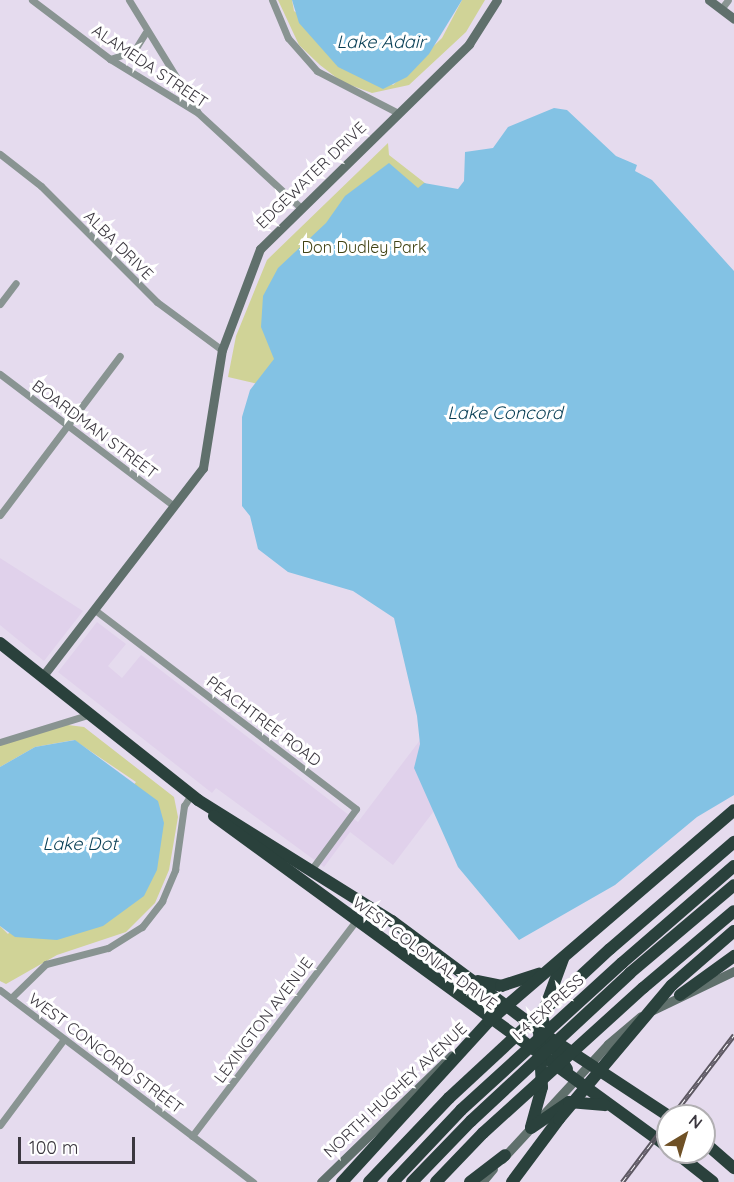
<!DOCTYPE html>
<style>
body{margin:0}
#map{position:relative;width:734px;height:1182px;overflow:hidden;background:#e5dbee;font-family:Quicksand,sans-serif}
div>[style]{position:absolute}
.built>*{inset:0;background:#e0d1eb}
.green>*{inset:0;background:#d0d397}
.water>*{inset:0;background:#83c2e4}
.street>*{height:7px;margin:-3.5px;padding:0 3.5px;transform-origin:3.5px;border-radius:3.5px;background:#899492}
.secondary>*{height:9px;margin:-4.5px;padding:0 4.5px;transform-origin:4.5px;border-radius:4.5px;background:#60706c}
.highway>*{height:12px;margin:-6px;padding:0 6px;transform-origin:6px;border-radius:6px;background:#2a413c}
.rail>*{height:4.5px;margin-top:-2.25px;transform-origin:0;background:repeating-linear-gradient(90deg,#fff 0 7px,#5c5761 0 14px);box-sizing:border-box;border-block:2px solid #5c5761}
.highway-bridge>*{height:12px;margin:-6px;padding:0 6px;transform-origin:6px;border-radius:6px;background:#2a413c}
span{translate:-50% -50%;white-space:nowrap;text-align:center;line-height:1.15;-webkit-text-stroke:6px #fff;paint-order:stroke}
.street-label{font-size:16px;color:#3b373f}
.park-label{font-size:16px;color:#404213}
.water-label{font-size:18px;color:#063d54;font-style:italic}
.north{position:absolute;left:656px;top:1104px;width:60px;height:60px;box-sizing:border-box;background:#fff;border:2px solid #b1afb2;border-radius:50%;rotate:38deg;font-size:16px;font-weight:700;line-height:24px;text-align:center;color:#3b373f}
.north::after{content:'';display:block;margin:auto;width:21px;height:27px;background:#6f5126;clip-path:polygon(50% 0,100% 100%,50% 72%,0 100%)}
.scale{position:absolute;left:18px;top:1137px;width:117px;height:27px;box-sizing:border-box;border:3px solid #3b373f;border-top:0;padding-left:8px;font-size:18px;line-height:21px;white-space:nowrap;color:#3b373f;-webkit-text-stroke:4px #fff;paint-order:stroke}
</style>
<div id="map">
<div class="built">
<i style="clip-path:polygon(0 558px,83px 611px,44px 661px,0 625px)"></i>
<i style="clip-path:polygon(97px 622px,126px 644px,108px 666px,122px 678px,141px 655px,358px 822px,436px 719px,462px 774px,393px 865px,350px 832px,324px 867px,216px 788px,212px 793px,58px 672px)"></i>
</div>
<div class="green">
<i style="clip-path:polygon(278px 0,292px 0,294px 11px,393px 85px,442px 38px,462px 0,485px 0,466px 32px,409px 85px,372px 93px,342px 82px,320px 65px,299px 45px)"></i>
<i style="clip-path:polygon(388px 143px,389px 155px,466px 215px,267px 386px,228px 377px,236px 336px,267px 260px)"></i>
<i style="clip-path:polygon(60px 724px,84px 727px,174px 797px,178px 817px,169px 870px,155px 903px,126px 932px,57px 955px,6px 984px,0 981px,0 926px,8px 934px,136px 782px,74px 740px,35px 747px,0 767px,0 745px)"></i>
</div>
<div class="water">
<i style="clip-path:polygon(292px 0,462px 0,429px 54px,407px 77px,383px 89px,338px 67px,299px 23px)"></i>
<i style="clip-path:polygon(554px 108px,567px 110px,616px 156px,637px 165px,635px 171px,652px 180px,734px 271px,734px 795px,697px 817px,615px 885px,519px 940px,458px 867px,414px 768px,420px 744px,417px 716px,394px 618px,353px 591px,288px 572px,258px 549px,250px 516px,242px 506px,242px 417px,250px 390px,274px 359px,261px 327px,263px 296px,278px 268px,326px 223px,345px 196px,389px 163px,418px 188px,424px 183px,458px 189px,464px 181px,465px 152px,493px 148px,508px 127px)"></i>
<i style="clip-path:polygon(75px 740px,158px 801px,164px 823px,157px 870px,144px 896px,103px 926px,57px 940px,15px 937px,0 926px,0 767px,35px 747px)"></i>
</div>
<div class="street">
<i style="left:32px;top:0;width:98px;rotate:37.1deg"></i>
<i style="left:110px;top:59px;width:103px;rotate:31.5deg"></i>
<i style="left:198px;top:113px;width:140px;rotate:42.7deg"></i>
<i style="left:129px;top:0;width:130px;rotate:58.5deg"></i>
<i style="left:272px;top:0;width:41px;rotate:67.2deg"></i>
<i style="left:288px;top:38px;width:44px;rotate:48.7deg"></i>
<i style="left:317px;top:71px;width:89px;rotate:27.4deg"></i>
<i style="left:721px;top:9px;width:11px;rotate:-52deg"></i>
<i style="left:110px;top:59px;width:25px;rotate:-18deg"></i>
<i style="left:134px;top:51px;width:22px;rotate:-58deg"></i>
<i style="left:0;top:154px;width:52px;rotate:38deg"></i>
<i style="left:41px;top:186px;width:164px;rotate:45deg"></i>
<i style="left:157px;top:302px;width:81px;rotate:36.4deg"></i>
<i style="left:0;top:304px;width:26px;rotate:-53deg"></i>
<i style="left:0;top:374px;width:218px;rotate:37.2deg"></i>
<i style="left:0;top:515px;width:199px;rotate:-53deg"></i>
<i style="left:95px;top:610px;width:328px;rotate:37.3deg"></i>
<i style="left:356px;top:809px;width:76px;rotate:126.4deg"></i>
<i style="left:0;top:742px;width:92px;rotate:-17.1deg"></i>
<i style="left:0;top:990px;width:318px;rotate:37.2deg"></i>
<i style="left:11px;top:998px;width:49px;rotate:-44.2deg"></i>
<i style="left:46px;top:964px;width:64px;rotate:-14.5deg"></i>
<i style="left:108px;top:948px;width:40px;rotate:-32deg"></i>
<i style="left:142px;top:927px;width:33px;rotate:-52deg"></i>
<i style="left:162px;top:901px;width:34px;rotate:-67deg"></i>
<i style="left:175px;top:870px;width:65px;rotate:-82deg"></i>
<i style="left:184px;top:806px;width:13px;rotate:-58deg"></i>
<i style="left:0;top:1125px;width:107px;rotate:-53.3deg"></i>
<i style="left:192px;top:1136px;width:270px;rotate:-52.7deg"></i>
</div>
<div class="secondary">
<i style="left:709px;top:0;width:31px;rotate:37deg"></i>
<i style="left:42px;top:677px;width:264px;rotate:-52.4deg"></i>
<i style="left:203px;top:468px;width:120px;rotate:-80.9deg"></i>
<i style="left:222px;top:350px;width:108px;rotate:-69.4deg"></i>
<i style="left:260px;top:249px;width:293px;rotate:-44.4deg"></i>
<i style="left:469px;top:44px;width:52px;rotate:-57.5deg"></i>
<i style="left:653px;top:1010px;width:90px;rotate:-25.7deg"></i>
<i style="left:502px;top:1159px;width:156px;rotate:-47.3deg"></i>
<i style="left:608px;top:1044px;width:43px;rotate:-40.3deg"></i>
<i style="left:321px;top:1182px;width:182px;rotate:-44.1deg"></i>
<i style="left:482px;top:1182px;width:17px;rotate:-50deg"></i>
</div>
<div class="highway">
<i style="left:0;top:643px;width:253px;rotate:38.4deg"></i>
<i style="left:198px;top:800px;width:229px;rotate:32deg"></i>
<i style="left:392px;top:921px;width:193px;rotate:36.6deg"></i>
<i style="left:547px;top:1036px;width:146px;rotate:33.3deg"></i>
<i style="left:214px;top:816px;width:562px;rotate:36.09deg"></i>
<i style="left:610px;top:949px;width:164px;rotate:-40.8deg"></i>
<i style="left:563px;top:959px;width:61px;rotate:110.2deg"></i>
<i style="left:542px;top:1016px;width:21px;rotate:76deg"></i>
<i style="left:547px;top:1036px;width:39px;rotate:59deg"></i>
<i style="left:622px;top:963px;width:148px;rotate:-40.9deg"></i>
<i style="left:630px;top:973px;width:136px;rotate:-40.2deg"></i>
<i style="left:478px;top:981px;width:24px;rotate:12deg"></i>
<i style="left:501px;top:986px;width:40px;rotate:-18deg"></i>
<i style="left:672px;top:985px;width:82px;rotate:-41.1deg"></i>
<i style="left:643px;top:988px;width:119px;rotate:-40.2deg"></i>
<i style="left:680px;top:995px;width:67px;rotate:-35.8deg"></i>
<i style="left:531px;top:1127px;width:41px;rotate:-74.6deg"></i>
<i style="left:542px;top:1087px;width:56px;rotate:-93.1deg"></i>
<i style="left:531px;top:1128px;width:46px;rotate:-34.4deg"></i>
<i style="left:569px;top:1102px;width:36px;rotate:5deg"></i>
<i style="left:704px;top:1142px;width:40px;rotate:41deg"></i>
<i style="left:675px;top:1152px;width:48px;rotate:38.3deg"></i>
<i style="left:342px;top:1182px;width:218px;rotate:-47.6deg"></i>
<i style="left:489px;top:1021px;width:323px;rotate:-40.7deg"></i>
<i style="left:369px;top:1182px;width:116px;rotate:-46.4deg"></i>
<i style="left:393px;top:1182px;width:99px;rotate:-46.6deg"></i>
<i style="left:412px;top:1182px;width:85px;rotate:-46deg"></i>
<i style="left:436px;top:1182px;width:68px;rotate:-46.2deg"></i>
<i style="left:470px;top:1182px;width:44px;rotate:-37.6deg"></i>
<i style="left:512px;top:1182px;width:79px;rotate:-53.3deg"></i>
</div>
<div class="rail">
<i style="left:672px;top:1116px;width:102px;rotate:-52.6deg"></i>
<i style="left:622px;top:1182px;width:76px;rotate:-53deg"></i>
</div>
<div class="highway-bridge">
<i style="left:449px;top:1098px;width:219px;rotate:-42.8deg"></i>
<i style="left:461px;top:1110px;width:218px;rotate:-42.4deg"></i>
<i style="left:559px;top:1119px;width:175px;rotate:-49.9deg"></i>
<i style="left:471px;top:1121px;width:217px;rotate:-42.9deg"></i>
<i style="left:483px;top:1133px;width:216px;rotate:-42.2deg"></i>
</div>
<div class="street-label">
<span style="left:150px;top:66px;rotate:34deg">ALAMEDA STREET</span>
<span style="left:311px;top:175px;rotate:-44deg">EDGEWATER DRIVE</span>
<span style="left:119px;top:245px;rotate:45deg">ALBA DRIVE</span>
<span style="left:95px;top:429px;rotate:37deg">BOARDMAN STREET</span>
<span style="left:264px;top:721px;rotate:37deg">PEACHTREE ROAD</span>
<span style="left:425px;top:953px;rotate:37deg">WEST COLONIAL DRIVE</span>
<span style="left:548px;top:1007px;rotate:-42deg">I-4 EXPRESS</span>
<span style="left:263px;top:1020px;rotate:-53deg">LEXINGTON AVENUE</span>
<span style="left:106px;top:1053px;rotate:37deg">WEST CONCORD STREET</span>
<span style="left:395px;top:1090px;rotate:-43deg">NORTH HUGHEY AVENUE</span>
</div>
<div class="park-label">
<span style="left:364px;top:247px">Don Dudley Park</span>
</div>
<div class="water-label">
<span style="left:381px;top:42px">Lake Adair</span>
<span style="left:505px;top:413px">Lake Concord</span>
<span style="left:80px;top:844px">Lake Dot</span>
</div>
<div class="north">N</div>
<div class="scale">100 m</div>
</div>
